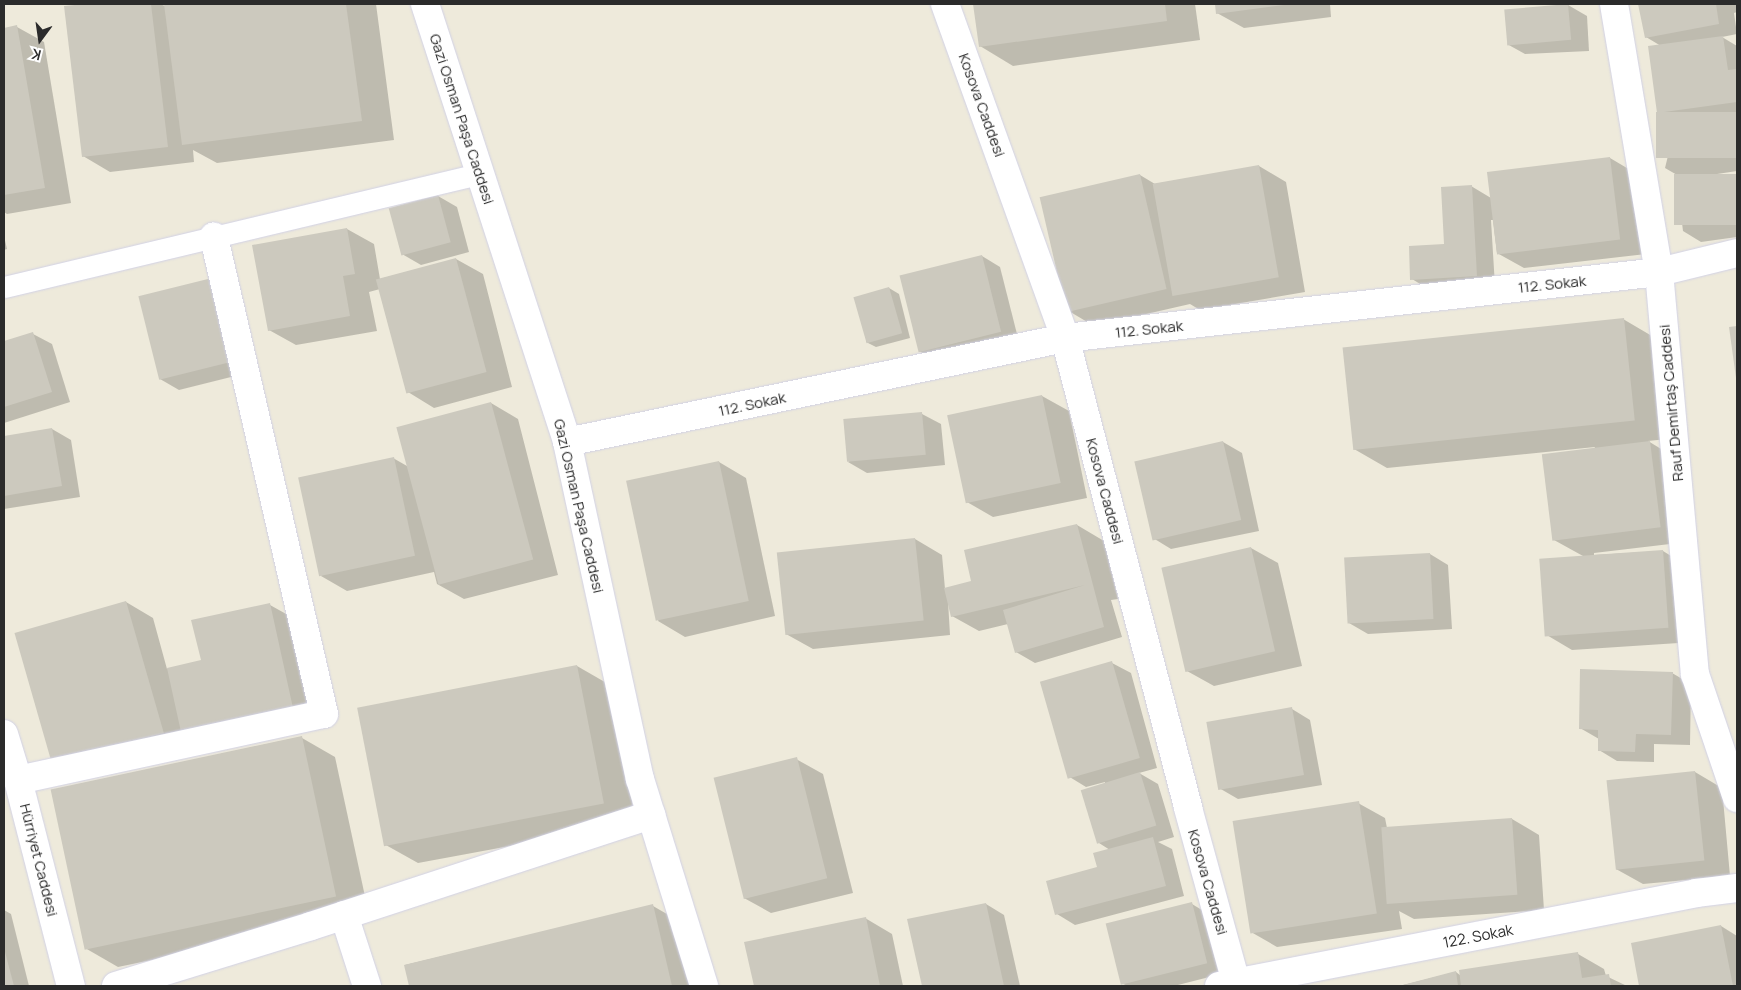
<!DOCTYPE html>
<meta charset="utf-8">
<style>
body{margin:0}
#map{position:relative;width:1741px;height:990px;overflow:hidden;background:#eeeadb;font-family:Manrope,sans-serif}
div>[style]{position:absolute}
.shadow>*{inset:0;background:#0003}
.building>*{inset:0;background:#ccc9be;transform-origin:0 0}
.roads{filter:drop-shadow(0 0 1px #d1d1e5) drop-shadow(0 0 1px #d1d1e5)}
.service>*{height:21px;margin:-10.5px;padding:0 10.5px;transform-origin:10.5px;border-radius:10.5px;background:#fff}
.minor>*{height:28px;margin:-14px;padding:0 14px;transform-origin:14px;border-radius:14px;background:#fff}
.tertiary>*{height:28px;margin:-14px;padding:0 14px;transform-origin:14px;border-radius:14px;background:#fff}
span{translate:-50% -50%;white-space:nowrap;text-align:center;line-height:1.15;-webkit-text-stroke:4px #fff;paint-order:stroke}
.street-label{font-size:15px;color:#2b2b2b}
.frame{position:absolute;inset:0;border:5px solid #2b2b2b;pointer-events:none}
.north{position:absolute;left:15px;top:15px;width:50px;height:50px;-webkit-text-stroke:4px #fff;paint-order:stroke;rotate:194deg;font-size:14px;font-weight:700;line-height:20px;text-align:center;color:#2b2b2b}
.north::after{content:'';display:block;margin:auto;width:18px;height:22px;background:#2b2b2b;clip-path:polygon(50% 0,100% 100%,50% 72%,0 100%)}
</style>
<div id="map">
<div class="shadow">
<i style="clip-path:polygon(96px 4px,160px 4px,165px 6px,175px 4px,376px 4px,394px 140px,217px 163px,193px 150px,194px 162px,110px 172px,83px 156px,65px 7px)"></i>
<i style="clip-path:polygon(974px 4px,1195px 4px,1200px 40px,1013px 66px,980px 46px)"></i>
<i style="clip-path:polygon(1216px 4px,1330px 4px,1331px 17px,1244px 28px,1217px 13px)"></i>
<i style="clip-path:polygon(1640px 4px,1737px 4px,1737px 12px,1734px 13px,1737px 34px,1722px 37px,1737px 46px,1737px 171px,1684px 179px,1665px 168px,1676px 123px,1658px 112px,1661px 46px,1646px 37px)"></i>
<i style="clip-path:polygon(1568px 5px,1587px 16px,1589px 51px,1525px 54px,1507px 44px)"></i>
<i style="clip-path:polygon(17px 27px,44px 42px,71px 203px,7px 214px,4px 212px,4px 29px)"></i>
<i style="clip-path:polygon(1610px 158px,1637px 174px,1646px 254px,1524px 268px,1497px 253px,1493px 220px,1491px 220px,1495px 286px,1430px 290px,1412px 279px,1445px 245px,1471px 186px,1491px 198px)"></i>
<i style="clip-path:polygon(1259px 166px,1286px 182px,1305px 292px,1200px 310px,1190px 304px,1094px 326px,1067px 310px,1140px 175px,1155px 184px)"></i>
<i style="clip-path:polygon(1737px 175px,1737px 237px,1701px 242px,1683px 231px,1677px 183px)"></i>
<i style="clip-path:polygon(438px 196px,457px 207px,469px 252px,421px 265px,402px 254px)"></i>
<i style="clip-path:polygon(347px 229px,374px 244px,380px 279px,456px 259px,483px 274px,512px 387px,434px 408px,408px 392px,380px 289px,369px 292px,377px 331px,296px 345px,269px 330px)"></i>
<i style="clip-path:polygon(4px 236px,7px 249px,4px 250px)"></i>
<i style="clip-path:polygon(982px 256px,1000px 267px,1019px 342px,938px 361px,919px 351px)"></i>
<i style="clip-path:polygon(889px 288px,899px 294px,910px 338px,876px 347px,866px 342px)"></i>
<i style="clip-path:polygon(140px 297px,255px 371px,179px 390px,160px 379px)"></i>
<i style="clip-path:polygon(1623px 319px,1657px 339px,1667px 439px,1648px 441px,1676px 458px,1687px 542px,1594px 553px,1594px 555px,1663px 551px,1689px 567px,1694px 642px,1572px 650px,1545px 634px,1583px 556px,1554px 540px,1595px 447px,1387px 468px,1354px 449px)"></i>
<i style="clip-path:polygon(33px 334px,52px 344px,70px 402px,4px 423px,4px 343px)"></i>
<i style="clip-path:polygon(1042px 396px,1069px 411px,1087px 498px,993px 517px,967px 502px)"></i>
<i style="clip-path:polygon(491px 403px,518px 419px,558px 575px,464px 599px,437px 584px,434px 572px,347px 591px,321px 576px,393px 458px,407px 466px)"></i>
<i style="clip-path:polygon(922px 414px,941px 424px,945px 465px,867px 473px,848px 462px)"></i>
<i style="clip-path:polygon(52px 429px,71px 440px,80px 497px,4px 509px,4px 437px)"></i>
<i style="clip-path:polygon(1223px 442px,1242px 453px,1259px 531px,1171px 549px,1153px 538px)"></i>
<i style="clip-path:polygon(719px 462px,746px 478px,775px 616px,685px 637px,658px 621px)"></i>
<i style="clip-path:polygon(1077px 525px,1104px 541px,1118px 599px,1111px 600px,1122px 637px,1035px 663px,1016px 652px,1008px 624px,979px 631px,952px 616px,948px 601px,950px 635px,813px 649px,786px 634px,915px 539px,942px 555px,945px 589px,972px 582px)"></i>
<i style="clip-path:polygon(1251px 548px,1278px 563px,1302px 666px,1214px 686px,1187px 671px)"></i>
<i style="clip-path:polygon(1430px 554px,1448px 565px,1452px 629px,1368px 634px,1349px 623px)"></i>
<i style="clip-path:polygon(126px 602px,153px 618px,167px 669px,202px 661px,270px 605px,297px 620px,319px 723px,54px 763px)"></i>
<i style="clip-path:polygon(1112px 663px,1131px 673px,1157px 768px,1139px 773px,1158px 784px,1174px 837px,1158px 842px,1172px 849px,1184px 896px,1075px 925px,1057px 914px,1098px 868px,1110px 850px,1099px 843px,1105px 782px,1086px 787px,1068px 776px)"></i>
<i style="clip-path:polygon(577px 666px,610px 685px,636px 823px,418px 863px,384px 844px)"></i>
<i style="clip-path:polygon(1672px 673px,1691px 684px,1690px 745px,1654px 744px,1654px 762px,1617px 761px,1599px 750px,1599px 739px,1580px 728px)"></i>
<i style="clip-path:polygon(1292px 709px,1310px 720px,1322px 785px,1238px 799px,1219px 788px)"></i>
<i style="clip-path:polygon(302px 738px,335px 757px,369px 915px,118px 967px,85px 948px)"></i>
<i style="clip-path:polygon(796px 759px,823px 774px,853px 893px,771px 913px,744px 898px)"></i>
<i style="clip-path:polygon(1695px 772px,1722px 788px,1730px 876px,1643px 884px,1616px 869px)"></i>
<i style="clip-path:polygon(1358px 803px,1385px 818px,1387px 828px,1512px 819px,1539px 835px,1544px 910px,1414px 919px,1399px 911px,1402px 929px,1277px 947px,1251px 932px)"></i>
<i style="clip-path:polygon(986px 904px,1004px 915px,1020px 986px,923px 986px,908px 920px)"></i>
<i style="clip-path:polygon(1192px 904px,1210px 915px,1225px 973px,1174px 986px,1128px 986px,1123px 984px)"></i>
<i style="clip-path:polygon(653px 906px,686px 925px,700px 986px,410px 986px,405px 965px)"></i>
<i style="clip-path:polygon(4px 910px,11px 914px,29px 986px,4px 986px)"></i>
<i style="clip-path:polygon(865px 918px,892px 934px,903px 986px,755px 986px,746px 943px)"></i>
<i style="clip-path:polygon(1721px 926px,1737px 936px,1737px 986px,1641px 986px,1632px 944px)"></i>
<i style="clip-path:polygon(1578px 954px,1604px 969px,1606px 976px,1627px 986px,1399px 986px,1456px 972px,1461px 976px)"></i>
</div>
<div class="building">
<i style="clip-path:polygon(85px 4px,151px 4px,168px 147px,82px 157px,64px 6px)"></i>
<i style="clip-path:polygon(164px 4px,346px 4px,362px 121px,182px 145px)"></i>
<i style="clip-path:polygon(973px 4px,1165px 4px,1167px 21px,979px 47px)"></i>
<i style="clip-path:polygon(1215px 4px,1283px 4px,1284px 5px,1216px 14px)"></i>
<i style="left:1568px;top:4px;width:36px;height:64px;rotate:85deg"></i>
<i style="clip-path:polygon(1638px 4px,1716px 4px,1719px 24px,1645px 38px)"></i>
<i style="clip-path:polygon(17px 25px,45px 188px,4px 195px,4px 28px)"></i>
<i style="clip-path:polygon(1723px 36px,1728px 70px,1737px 69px,1737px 102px,1657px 113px,1648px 46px)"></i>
<i style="left:1737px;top:112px;width:46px;height:81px;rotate:90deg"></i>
<i style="left:1610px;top:157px;width:83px;height:124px;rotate:83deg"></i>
<i style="left:1259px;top:165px;width:114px;height:108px;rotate:80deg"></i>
<i style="left:1140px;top:174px;width:118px;height:103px;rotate:77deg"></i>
<i style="left:1737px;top:174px;width:51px;height:63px;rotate:90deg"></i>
<i style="clip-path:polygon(1472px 185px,1477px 276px,1410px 280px,1409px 246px,1444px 244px,1441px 187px)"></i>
<i style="left:438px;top:195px;width:49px;height:51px;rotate:75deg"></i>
<i style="clip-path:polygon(347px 228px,355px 274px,343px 276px,350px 316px,268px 331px,252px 245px)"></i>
<i style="left:982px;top:255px;width:79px;height:85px;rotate:76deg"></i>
<i style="left:456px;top:258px;width:118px;height:83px;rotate:75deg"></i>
<i style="left:216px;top:277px;width:86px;height:80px;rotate:76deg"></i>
<i style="left:889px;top:287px;width:48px;height:37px;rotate:74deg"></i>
<i style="left:1624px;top:318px;width:103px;height:283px;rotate:84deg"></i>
<i style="clip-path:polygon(1737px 326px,1737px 378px,1736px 378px,1729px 327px)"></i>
<i style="clip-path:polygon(33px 332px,52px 392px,4px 407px,4px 341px)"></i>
<i style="left:1042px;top:395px;width:90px;height:97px;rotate:78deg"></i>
<i style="left:491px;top:402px;width:163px;height:98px;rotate:75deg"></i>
<i style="left:922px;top:412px;width:43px;height:79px;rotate:85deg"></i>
<i style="clip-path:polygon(52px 428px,62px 486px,4px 496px,4px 436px)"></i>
<i style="left:1223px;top:441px;width:81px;height:91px;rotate:77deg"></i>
<i style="left:1650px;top:441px;width:87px;height:109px;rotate:83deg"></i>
<i style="left:394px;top:457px;width:101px;height:98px;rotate:78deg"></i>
<i style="left:719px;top:461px;width:143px;height:95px;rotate:78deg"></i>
<i style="clip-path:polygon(1077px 524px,1104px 627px,1015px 653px,1003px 610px,1085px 585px,951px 617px,944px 588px,971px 581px,964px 550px)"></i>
<i style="left:915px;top:538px;width:83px;height:139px;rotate:84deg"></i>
<i style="left:1251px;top:547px;width:107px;height:92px;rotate:77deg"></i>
<i style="left:1663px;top:550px;width:78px;height:124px;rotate:86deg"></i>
<i style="left:1430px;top:553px;width:66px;height:86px;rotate:87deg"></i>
<i style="left:126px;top:601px;width:137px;height:116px;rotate:74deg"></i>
<i style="clip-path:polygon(270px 603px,293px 708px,181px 732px,167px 668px,201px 660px,191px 620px)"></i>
<i style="left:1112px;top:661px;width:101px;height:75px;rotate:74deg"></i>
<i style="left:577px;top:665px;width:141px;height:224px;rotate:79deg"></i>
<i style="clip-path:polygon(1580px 669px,1673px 672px,1671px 735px,1636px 734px,1635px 752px,1598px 751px,1598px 730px,1579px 729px)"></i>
<i style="left:1292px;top:707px;width:69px;height:87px;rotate:80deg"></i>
<i style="left:302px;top:736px;width:164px;height:257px;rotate:78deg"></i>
<i style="left:797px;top:757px;width:125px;height:86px;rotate:76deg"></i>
<i style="left:1695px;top:771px;width:90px;height:89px;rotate:84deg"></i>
<i style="left:1140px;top:772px;width:56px;height:62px;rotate:73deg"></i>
<i style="left:1359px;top:801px;width:114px;height:128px;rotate:81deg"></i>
<i style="left:1512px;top:818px;width:77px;height:131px;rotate:86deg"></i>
<i style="clip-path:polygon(1153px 837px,1166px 886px,1055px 915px,1046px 881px,1097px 867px,1093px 853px)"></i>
<i style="left:1192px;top:902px;width:63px;height:89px;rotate:76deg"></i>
<i style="clip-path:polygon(986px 903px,1004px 986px,922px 986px,907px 919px)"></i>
<i style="clip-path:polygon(653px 904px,672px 986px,409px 986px,404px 965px)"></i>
<i style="clip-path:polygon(866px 917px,880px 986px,754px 986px,744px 942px)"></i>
<i style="clip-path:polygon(1721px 925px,1733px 986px,1639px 986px,1631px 943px)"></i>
<i style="clip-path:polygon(4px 948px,14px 986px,4px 986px)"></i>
<i style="clip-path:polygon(1578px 952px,1582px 978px,1609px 974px,1611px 986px,1461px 986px,1459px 970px)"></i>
<i style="clip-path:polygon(1456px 971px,1458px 986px,1399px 986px)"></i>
</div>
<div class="roads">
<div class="service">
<i style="left:4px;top:287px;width:489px;rotate:-13.4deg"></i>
</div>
<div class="minor">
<i style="left:567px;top:442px;width:509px;rotate:-11.8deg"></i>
<i style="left:1065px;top:338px;width:598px;rotate:-6.34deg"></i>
<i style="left:1659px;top:272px;width:80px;rotate:-13.7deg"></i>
<i style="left:18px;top:780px;width:313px;rotate:-12.2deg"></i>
<i style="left:324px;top:714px;width:490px;rotate:-103deg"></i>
<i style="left:344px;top:915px;width:75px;rotate:72.1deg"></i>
<i style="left:116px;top:986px;width:204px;rotate:-17.1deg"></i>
<i style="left:311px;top:926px;width:358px;rotate:-18.1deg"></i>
<i style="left:1219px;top:986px;width:486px;rotate:-11deg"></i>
<i style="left:1696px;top:893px;width:41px;rotate:-7deg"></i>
</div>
<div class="tertiary">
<i style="left:425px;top:4px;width:460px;rotate:72deg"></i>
<i style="left:567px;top:442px;width:345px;rotate:77.8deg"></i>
<i style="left:640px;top:779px;width:217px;rotate:72.8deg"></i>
<i style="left:945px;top:4px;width:355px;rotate:70.2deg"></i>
<i style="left:1065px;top:338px;width:486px;rotate:75.3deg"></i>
<i style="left:1188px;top:808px;width:185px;rotate:74.6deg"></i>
<i style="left:1614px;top:4px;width:272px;rotate:80.5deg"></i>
<i style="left:1659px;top:272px;width:404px;rotate:84.9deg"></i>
<i style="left:1695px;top:674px;width:131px;rotate:71.3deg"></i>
<i style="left:4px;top:734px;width:48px;rotate:73.1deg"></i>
<i style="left:18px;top:780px;width:213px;rotate:75.6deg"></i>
</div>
</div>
<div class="street-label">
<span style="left:982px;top:105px;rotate:70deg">Kosova Caddesi</span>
<span style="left:462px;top:119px;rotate:72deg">Gazi Osman Paşa Caddesi</span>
<span style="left:1552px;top:284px;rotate:-6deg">112. Sokak</span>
<span style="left:1149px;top:329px;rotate:-6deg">112. Sokak</span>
<span style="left:1671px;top:403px;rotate:-95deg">Rauf Demirtaş Caddesi</span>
<span style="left:752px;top:404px;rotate:-12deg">112. Sokak</span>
<span style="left:1105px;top:491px;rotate:75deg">Kosova Caddesi</span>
<span style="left:579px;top:506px;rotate:77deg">Gazi Osman Paşa Caddesi</span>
<span style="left:39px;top:860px;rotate:76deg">Hürriyet Caddesi</span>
<span style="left:1208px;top:882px;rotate:74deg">Kosova Caddesi</span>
<span style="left:1478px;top:936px;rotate:-11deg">122. Sokak</span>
</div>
<div class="frame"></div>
<div class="north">K</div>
</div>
